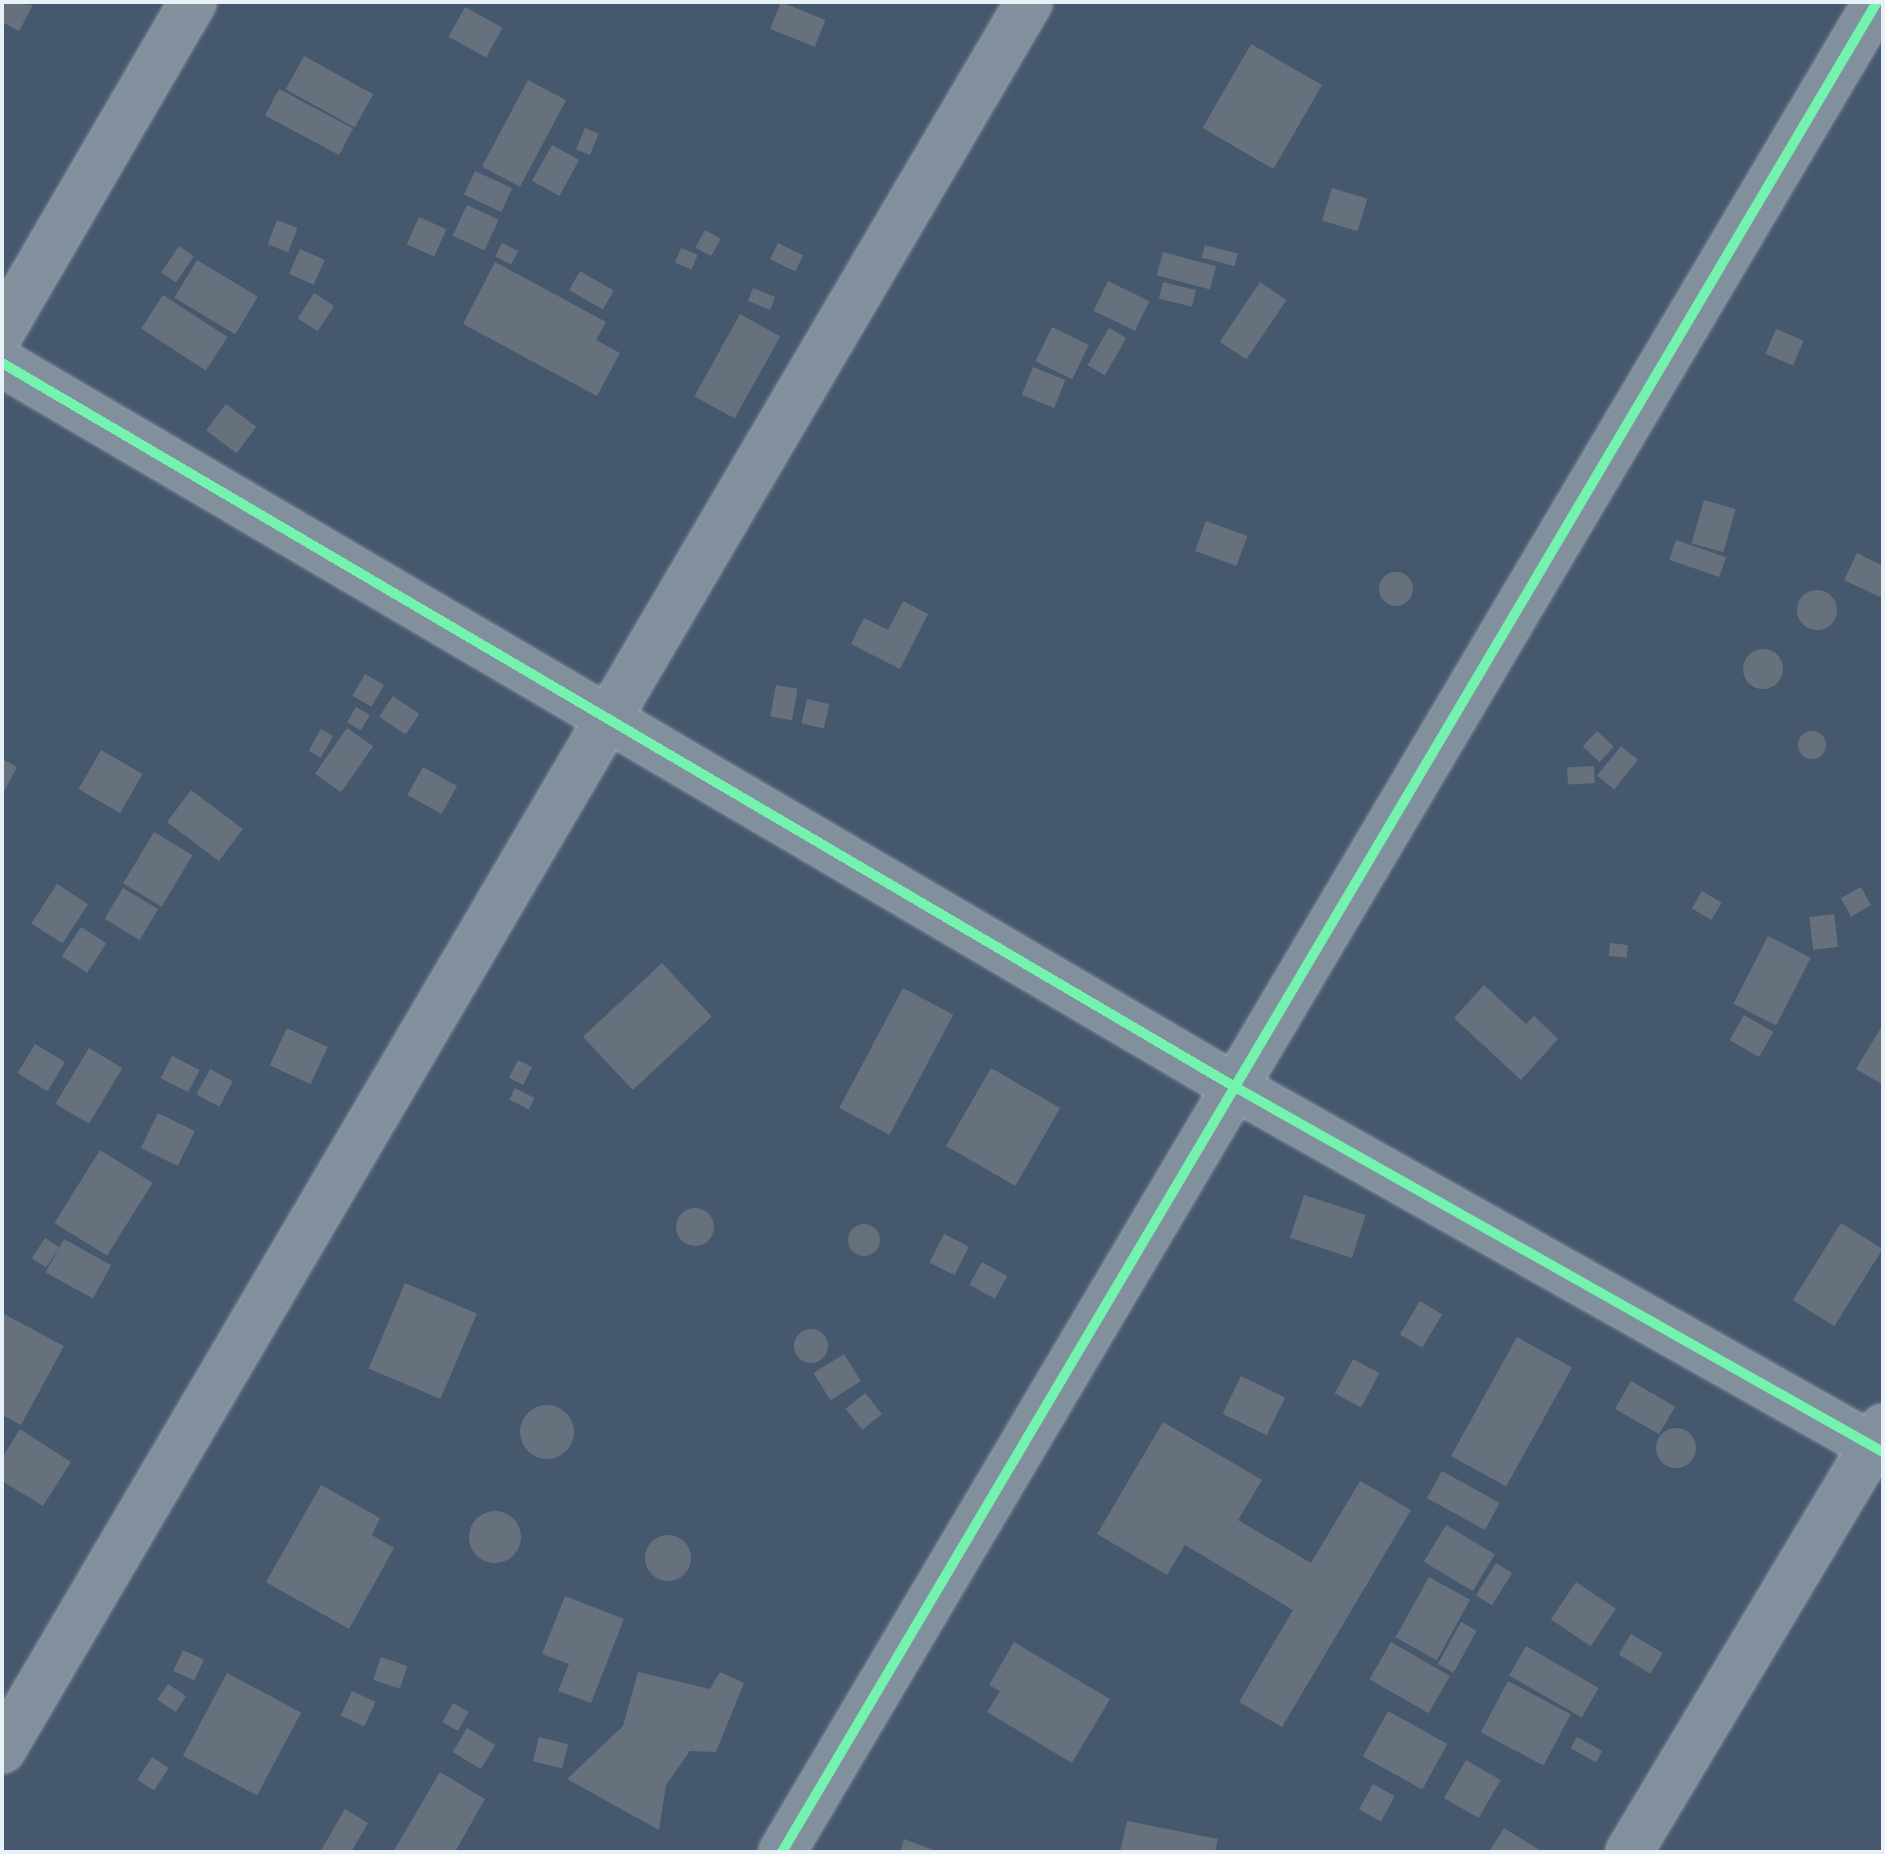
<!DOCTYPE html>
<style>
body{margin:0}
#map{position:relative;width:1885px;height:1854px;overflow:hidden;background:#46586e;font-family:Caveat,sans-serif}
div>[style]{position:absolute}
.building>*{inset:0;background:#66717d;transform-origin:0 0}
.round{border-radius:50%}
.roads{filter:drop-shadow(0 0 2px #a2acb7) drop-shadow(0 0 2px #a2acb7)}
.minor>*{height:44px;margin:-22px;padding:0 22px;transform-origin:22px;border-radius:22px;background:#828f9c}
.cycleway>*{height:10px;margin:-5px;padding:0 5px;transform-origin:5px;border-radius:5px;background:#73f3ae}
span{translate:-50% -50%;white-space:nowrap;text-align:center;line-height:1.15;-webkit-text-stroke:8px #1f4a7a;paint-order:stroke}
.frame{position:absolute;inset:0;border:4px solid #e8f1f8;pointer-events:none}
</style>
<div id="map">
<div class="building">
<i style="clip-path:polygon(2px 2px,33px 5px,19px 31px,2px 22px)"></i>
<i style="left:781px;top:2px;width:48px;height:29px;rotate:22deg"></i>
<i style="left:465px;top:7px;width:43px;height:34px;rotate:29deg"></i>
<i style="left:1251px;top:44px;width:82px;height:97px;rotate:30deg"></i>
<i style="left:304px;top:56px;width:79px;height:38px;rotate:29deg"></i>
<i style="left:528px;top:80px;width:43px;height:98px;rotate:28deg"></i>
<i style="left:279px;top:89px;width:84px;height:30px;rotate:28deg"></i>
<i style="left:585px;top:128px;width:15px;height:23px;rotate:23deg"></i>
<i style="left:552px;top:145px;width:31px;height:41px;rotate:29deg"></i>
<i style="left:475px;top:171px;width:41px;height:26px;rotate:25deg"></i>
<i style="left:1332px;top:188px;width:37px;height:34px;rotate:17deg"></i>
<i style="left:467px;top:205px;width:35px;height:34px;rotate:25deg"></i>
<i style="left:419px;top:217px;width:30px;height:30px;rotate:24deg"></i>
<i style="left:277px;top:220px;width:22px;height:26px;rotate:21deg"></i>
<i style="left:705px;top:230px;width:18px;height:20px;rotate:29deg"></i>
<i style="left:502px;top:243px;width:18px;height:15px;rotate:27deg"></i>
<i style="left:778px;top:243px;width:28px;height:18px;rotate:26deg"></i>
<i style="left:1205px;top:245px;width:34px;height:13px;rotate:15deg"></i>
<i style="left:179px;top:246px;width:18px;height:32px;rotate:34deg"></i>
<i style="left:681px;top:248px;width:18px;height:16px;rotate:22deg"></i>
<i style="left:300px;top:249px;width:27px;height:27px;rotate:24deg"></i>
<i style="left:1163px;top:252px;width:55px;height:24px;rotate:15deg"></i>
<i style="left:197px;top:260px;width:71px;height:44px;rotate:31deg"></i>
<i style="clip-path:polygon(495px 262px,606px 322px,596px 340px,620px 353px,597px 396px,463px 324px)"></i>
<i style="left:580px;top:271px;width:39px;height:22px;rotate:30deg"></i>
<i style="left:1108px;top:281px;width:46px;height:33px;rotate:26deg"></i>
<i style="left:1163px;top:282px;width:34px;height:17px;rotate:14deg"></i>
<i style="left:1260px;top:282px;width:32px;height:72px;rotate:34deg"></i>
<i style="left:753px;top:288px;width:24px;height:14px;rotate:22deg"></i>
<i style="left:314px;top:293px;width:24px;height:30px;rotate:33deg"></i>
<i style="left:163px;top:295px;width:77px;height:40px;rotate:33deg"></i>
<i style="left:740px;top:314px;width:46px;height:94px;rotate:29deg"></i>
<i style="left:1052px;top:327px;width:41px;height:38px;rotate:26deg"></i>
<i style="left:1109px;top:328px;width:20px;height:43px;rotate:30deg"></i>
<i style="left:1776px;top:329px;width:30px;height:27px;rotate:23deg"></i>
<i style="left:1033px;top:367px;width:35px;height:30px;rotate:22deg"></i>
<i style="left:226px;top:404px;width:38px;height:33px;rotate:37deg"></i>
<i style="left:1704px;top:500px;width:33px;height:45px;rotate:16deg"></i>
<i style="left:1206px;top:521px;width:44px;height:32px;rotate:20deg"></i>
<i style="left:1676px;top:540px;width:53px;height:21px;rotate:19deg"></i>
<i style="clip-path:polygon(1857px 553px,1883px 566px,1882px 598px,1844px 580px)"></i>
<i class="round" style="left:1379px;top:572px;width:34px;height:34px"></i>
<i class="round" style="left:1797px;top:590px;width:40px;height:40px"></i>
<i style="clip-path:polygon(903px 601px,928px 614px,900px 669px,851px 644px,864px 618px,888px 630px)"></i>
<i class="round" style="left:1743px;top:649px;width:40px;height:40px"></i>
<i style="left:365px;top:674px;width:22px;height:25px;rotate:30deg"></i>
<i style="left:776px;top:685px;width:22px;height:32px;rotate:10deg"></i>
<i style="left:393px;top:696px;width:32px;height:25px;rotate:34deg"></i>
<i style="left:807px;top:699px;width:23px;height:25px;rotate:13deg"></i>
<i style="left:356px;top:707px;width:16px;height:18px;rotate:30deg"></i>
<i style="left:347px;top:728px;width:32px;height:56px;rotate:35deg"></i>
<i style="left:321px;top:729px;width:14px;height:25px;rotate:30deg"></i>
<i class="round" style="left:1798px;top:731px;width:28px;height:28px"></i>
<i style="left:1597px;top:731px;width:23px;height:21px;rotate:43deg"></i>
<i style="left:1621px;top:746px;width:22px;height:38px;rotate:39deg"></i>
<i style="left:101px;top:750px;width:48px;height:45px;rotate:30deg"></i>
<i style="clip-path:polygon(2px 759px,17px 767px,2px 795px)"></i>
<i style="left:1594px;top:766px;width:17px;height:27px;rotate:87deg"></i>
<i style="left:423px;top:767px;width:39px;height:32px;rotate:29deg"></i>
<i style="left:191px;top:790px;width:65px;height:40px;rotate:37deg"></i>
<i style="left:154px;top:832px;width:45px;height:60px;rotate:31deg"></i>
<i style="left:57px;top:884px;width:37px;height:47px;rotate:33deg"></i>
<i style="left:1861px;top:887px;width:21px;height:23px;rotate:61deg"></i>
<i style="left:123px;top:888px;width:41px;height:36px;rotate:31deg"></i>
<i style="left:1702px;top:891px;width:23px;height:20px;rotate:31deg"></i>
<i style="left:1834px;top:914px;width:33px;height:25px;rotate:83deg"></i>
<i style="left:81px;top:927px;width:30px;height:35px;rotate:33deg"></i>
<i style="left:1768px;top:936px;width:48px;height:76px;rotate:27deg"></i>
<i style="left:1610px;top:943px;width:18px;height:13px;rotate:6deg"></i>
<i style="left:662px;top:963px;width:73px;height:108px;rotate:47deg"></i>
<i style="clip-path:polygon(1484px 985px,1526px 1024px,1534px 1016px,1558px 1039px,1521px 1080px,1454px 1018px)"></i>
<i style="left:903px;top:988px;width:57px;height:136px;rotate:28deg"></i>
<i style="left:1744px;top:1015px;width:34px;height:29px;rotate:30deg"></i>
<i style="clip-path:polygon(1883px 1024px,1883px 1085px,1856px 1069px)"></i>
<i style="left:287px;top:1028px;width:45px;height:41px;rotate:25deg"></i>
<i style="left:35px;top:1044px;width:35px;height:34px;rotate:31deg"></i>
<i style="left:89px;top:1048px;width:39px;height:65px;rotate:31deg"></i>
<i style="left:172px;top:1056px;width:31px;height:25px;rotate:27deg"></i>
<i style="left:518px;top:1060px;width:16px;height:20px;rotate:27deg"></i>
<i style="left:991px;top:1068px;width:80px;height:90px;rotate:30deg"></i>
<i style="left:210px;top:1069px;width:26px;height:29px;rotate:28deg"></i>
<i style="left:515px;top:1088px;width:22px;height:13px;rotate:27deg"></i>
<i style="left:158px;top:1113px;width:41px;height:39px;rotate:26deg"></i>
<i style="left:100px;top:1150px;width:62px;height:86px;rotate:32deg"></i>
<i style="left:1304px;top:1195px;width:65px;height:45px;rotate:18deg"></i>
<i class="round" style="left:676px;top:1208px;width:38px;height:38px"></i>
<i style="left:1841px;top:1223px;width:49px;height:91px;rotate:32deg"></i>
<i class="round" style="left:848px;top:1224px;width:32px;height:32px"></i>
<i style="left:944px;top:1234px;width:28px;height:32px;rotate:27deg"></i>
<i style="left:45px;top:1238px;width:17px;height:24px;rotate:33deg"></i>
<i style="left:64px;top:1239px;width:54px;height:38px;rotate:29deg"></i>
<i style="left:982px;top:1262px;width:29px;height:26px;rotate:29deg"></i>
<i style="left:405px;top:1283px;width:78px;height:93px;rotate:23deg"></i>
<i style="left:1420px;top:1301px;width:26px;height:39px;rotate:31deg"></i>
<i style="clip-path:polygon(2px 1313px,64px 1346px,21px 1425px,2px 1415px)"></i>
<i class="round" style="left:794px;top:1329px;width:34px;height:34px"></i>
<i style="left:1517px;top:1337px;width:63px;height:136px;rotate:29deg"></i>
<i style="left:844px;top:1354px;width:32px;height:36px;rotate:58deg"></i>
<i style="left:1353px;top:1359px;width:30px;height:39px;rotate:28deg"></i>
<i style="left:1241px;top:1376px;width:49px;height:42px;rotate:26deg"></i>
<i style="left:1631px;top:1381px;width:51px;height:32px;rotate:30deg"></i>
<i style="left:865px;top:1393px;width:27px;height:25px;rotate:51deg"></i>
<i class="round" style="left:520px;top:1405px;width:54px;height:54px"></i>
<i style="clip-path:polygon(1163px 1422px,1262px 1480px,1238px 1520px,1311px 1563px,1360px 1481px,1411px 1510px,1282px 1727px,1239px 1702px,1293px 1610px,1185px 1545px,1167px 1575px,1097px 1534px)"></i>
<i class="round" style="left:1656px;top:1428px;width:40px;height:40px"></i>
<i style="clip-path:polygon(20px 1429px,71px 1462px,43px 1506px,2px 1481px,2px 1458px)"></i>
<i style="left:1442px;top:1471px;width:66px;height:31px;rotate:29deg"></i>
<i style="clip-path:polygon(321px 1485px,380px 1518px,372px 1535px,394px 1548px,349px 1629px,266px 1582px)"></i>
<i class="round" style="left:469px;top:1511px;width:52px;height:52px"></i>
<i style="left:1446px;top:1525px;width:57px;height:43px;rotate:31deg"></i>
<i class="round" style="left:645px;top:1535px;width:46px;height:46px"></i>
<i style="left:1496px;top:1563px;width:19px;height:38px;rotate:32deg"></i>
<i style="left:1429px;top:1577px;width:47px;height:69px;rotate:29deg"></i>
<i style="left:1576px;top:1582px;width:48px;height:45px;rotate:34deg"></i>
<i style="clip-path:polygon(565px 1596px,624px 1619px,591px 1703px,558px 1691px,569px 1664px,542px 1654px)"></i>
<i style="left:1461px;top:1622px;width:18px;height:48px;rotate:29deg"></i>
<i style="left:1631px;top:1634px;width:37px;height:24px;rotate:31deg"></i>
<i style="clip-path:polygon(1014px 1642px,1110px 1699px,1072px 1763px,987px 1712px,1000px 1691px,989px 1685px)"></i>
<i style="left:1391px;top:1642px;width:68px;height:43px;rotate:30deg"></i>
<i style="left:1526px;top:1646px;width:84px;height:34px;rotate:30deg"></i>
<i style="left:183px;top:1650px;width:23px;height:23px;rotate:25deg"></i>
<i style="left:381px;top:1657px;width:28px;height:24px;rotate:19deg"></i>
<i style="clip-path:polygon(638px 1672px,710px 1689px,720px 1672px,744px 1683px,716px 1752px,690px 1751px,666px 1785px,659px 1830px,567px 1779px,623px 1726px)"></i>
<i style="left:227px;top:1673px;width:84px;height:94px;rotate:28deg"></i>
<i style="left:1508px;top:1681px;width:71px;height:58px;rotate:28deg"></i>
<i style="left:168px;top:1684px;width:22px;height:19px;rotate:34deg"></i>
<i style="left:352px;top:1691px;width:26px;height:27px;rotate:25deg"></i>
<i style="left:453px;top:1703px;width:18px;height:22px;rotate:29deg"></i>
<i style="left:1388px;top:1711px;width:68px;height:52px;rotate:29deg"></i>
<i style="left:467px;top:1728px;width:33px;height:28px;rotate:31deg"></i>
<i style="left:539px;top:1737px;width:30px;height:25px;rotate:14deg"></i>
<i style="left:1577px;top:1737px;width:29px;height:13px;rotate:29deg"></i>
<i style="left:152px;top:1757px;width:20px;height:27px;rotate:33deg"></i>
<i style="left:1466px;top:1760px;width:40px;height:44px;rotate:30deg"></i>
<i style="clip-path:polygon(440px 1772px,485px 1799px,455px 1852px,393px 1852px)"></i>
<i style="left:1373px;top:1784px;width:25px;height:29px;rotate:29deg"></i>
<i style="clip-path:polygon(345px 1809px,368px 1823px,351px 1852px,320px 1852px)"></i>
<i style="clip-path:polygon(1127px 1821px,1218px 1839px,1215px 1852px,1120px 1852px)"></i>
<i style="clip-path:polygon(1504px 1828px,1543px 1852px,1489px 1852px)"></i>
<i style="clip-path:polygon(904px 1839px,939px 1852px,900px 1852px)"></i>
</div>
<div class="roads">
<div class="minor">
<i style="left:2px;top:330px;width:380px;rotate:-59.8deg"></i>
<i style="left:2px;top:363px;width:1430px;rotate:30.42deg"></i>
<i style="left:1235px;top:1087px;width:744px;rotate:29.39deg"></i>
<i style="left:2px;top:1750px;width:2027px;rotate:-59.56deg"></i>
<i style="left:782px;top:1852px;width:2150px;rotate:-59.38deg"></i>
<i style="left:1629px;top:1852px;width:495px;rotate:-59.1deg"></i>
</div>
</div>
<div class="cycleway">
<i style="left:2px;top:363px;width:1430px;rotate:30.42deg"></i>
<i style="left:1235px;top:1087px;width:744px;rotate:29.39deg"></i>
<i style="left:782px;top:1852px;width:2150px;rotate:-59.38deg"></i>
</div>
<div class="frame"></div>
</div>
